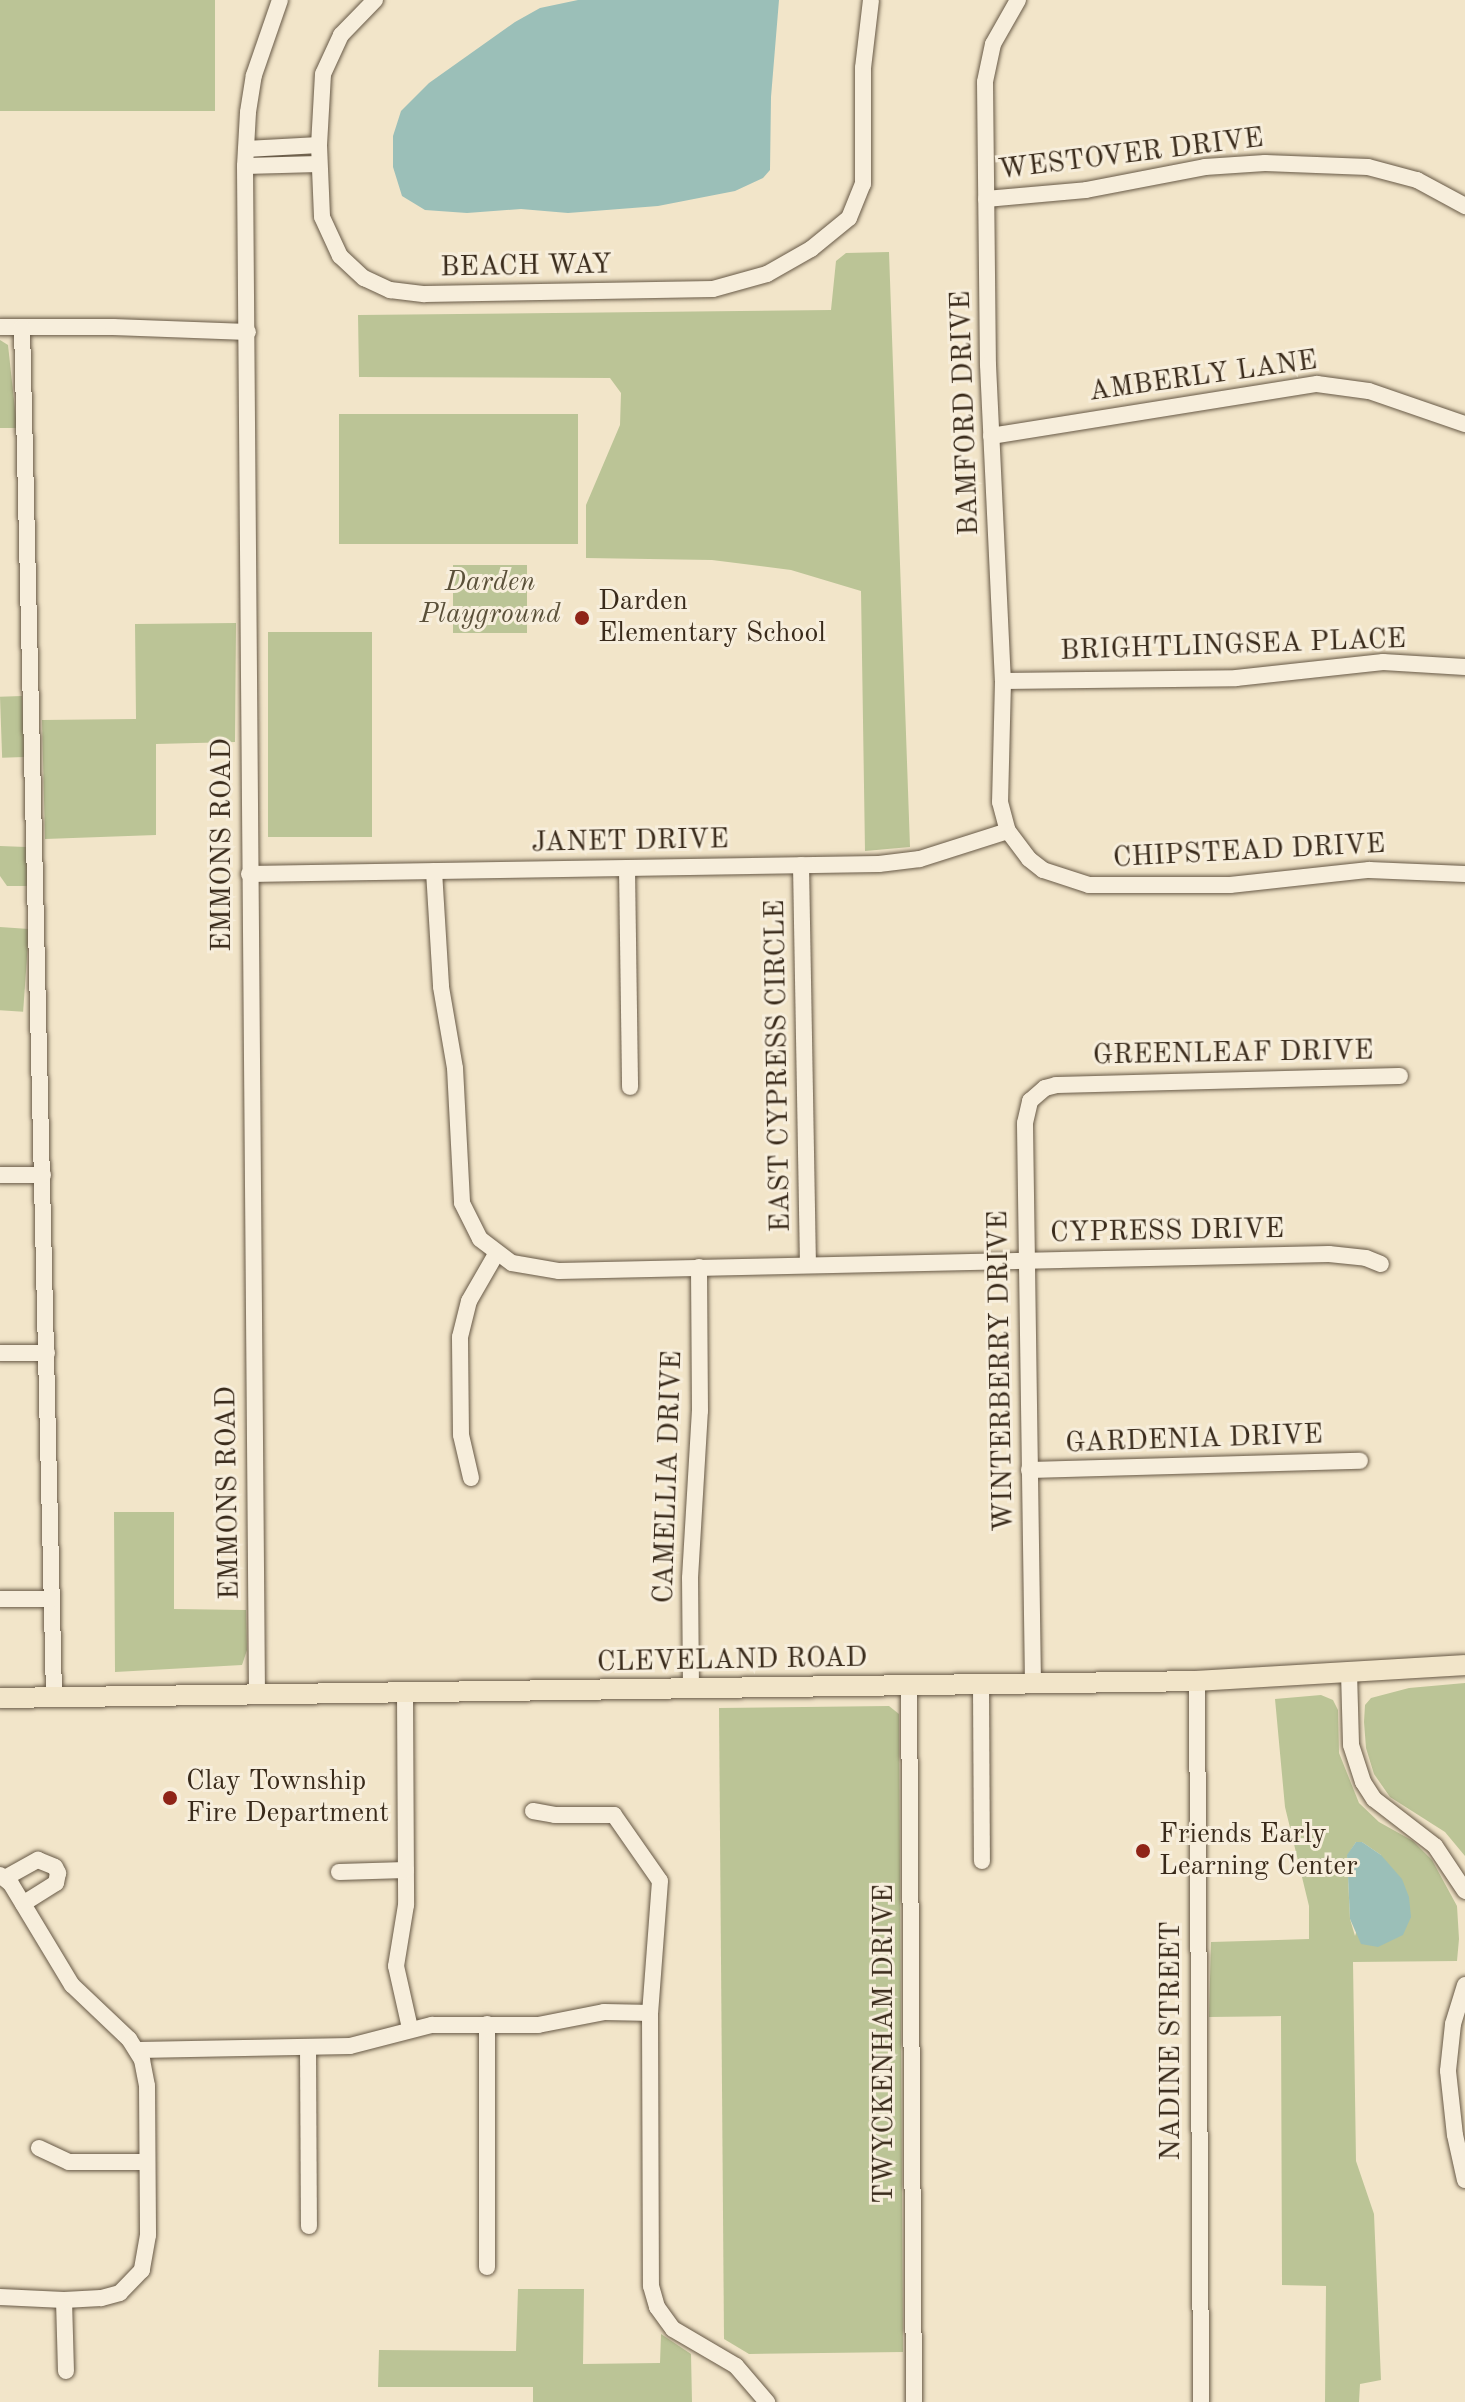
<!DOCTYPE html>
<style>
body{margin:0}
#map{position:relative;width:1465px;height:2402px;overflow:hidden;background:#f2e5c9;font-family:"Old Standard TT",serif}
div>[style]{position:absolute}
.green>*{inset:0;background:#bbc496;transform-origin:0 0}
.water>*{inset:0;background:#9bbfb8}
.roads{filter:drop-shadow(0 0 2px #675946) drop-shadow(0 0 2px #675946)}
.minor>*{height:16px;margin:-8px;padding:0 8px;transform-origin:8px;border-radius:8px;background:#f7eedc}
.major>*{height:20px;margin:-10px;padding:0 10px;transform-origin:10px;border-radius:10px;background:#f2e5c9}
.dots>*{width:22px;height:22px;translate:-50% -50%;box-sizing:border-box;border:4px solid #f7eedc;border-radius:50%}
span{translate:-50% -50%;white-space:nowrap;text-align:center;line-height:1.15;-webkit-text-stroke:6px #f7eedc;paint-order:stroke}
.street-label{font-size:28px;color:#392a1a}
.park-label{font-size:28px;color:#5a5039;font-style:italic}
.poi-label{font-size:28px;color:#392a1a}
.left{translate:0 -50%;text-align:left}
</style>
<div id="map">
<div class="green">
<i style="left:0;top:0;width:215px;height:111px"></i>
<i style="clip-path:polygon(889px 252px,910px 847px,865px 851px,861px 591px,791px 570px,712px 560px,586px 558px,586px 505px,620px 425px,621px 393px,610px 378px,359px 377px,358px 315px,831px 310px,836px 261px,846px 253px)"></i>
<i style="clip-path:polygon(0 340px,8px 345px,17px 428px,0 428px)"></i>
<i style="left:339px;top:414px;width:239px;height:130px"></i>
<i style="left:527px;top:565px;width:68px;height:74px;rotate:90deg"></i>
<i style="clip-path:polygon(236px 623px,235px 742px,156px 744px,156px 835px,45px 839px,42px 720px,136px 719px,135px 624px)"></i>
<i style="left:268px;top:632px;width:104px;height:205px"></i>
<i style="left:22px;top:696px;width:61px;height:22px;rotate:88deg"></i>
<i style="clip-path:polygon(0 846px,26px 847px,28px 886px,7px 886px,0 876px)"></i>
<i style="left:0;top:927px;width:29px;height:83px;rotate:4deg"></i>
<i style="clip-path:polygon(114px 1512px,174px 1512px,174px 1609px,246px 1610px,247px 1650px,242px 1665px,115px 1672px)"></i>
<i style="clip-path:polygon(1465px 1683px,1465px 1856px,1445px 1832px,1390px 1797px,1374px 1774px,1366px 1748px,1364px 1722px,1365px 1705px,1371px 1698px,1409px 1688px)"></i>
<i style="clip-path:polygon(evenodd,1321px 1695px,1333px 1700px,1338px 1710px,1339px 1753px,1359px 1803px,1379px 1822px,1413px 1841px,1432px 1860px,1457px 1906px,1459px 1939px,1457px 1961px,1353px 1962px,1356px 2161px,1374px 2214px,1381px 2380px,1360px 2384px,1359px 2402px,1325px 2402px,1326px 2286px,1282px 2285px,1281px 2016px,1209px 2017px,1211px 1942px,1309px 1939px,1309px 1906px,1285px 1807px,1275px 1699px,1321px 1695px,1356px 1842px,1362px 1842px,1381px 1855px,1355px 1936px,1350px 1919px,1347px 1856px,1356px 1842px)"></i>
<i style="clip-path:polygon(889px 1706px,899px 1714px,903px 2352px,749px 2354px,724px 2339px,719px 1708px)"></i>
<i style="clip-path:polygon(518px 2289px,584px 2289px,583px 2364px,660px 2363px,661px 2334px,691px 2354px,692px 2402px,533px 2402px,533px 2387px,378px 2387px,379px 2350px,516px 2351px)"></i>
</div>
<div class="water">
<i style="clip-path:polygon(578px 0,779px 0,771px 97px,770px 170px,763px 178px,735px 191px,658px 206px,568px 213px,521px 209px,467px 213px,425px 210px,402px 196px,393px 167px,393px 136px,401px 111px,429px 83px,515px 22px,540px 8px)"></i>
<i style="clip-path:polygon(1356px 1842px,1362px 1842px,1381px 1855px,1402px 1879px,1409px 1897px,1411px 1917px,1403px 1935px,1378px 1947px,1361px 1944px,1350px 1919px,1347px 1855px)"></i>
</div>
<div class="roads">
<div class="minor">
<i style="left:375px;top:0;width:49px;rotate:134.2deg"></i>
<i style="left:341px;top:35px;width:43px;rotate:114.8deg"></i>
<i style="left:323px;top:74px;width:71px;rotate:93.2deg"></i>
<i style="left:319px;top:145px;width:72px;rotate:87.6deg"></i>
<i style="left:322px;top:217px;width:43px;rotate:65.2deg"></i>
<i style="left:340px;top:256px;width:33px;rotate:43deg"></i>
<i style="left:364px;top:278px;width:29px;rotate:25deg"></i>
<i style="left:390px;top:290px;width:35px;rotate:7deg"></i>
<i style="left:425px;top:294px;width:288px;rotate:-1deg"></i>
<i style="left:713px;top:289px;width:56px;rotate:-15.5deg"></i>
<i style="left:767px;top:274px;width:51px;rotate:-29.6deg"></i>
<i style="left:811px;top:249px;width:49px;rotate:-39.2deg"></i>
<i style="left:849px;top:218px;width:37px;rotate:-68deg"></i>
<i style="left:863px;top:184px;width:116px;rotate:-90deg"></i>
<i style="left:863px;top:68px;width:68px;rotate:-83.3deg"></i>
<i style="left:1018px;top:0;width:51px;rotate:119.6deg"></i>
<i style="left:993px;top:44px;width:39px;rotate:102deg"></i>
<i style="left:985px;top:82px;width:283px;rotate:89.4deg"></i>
<i style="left:988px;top:365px;width:316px;rotate:87.3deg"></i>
<i style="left:1003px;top:681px;width:121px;rotate:91.4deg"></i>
<i style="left:1000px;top:802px;width:30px;rotate:75deg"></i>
<i style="left:1008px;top:831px;width:35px;rotate:53deg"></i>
<i style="left:1029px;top:859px;width:18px;rotate:38deg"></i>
<i style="left:1043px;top:870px;width:48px;rotate:18.1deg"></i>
<i style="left:1089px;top:885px;width:141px"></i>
<i style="left:1230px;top:885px;width:140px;rotate:-6.2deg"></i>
<i style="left:1369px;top:870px;width:96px;rotate:2.4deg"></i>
<i style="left:246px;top:149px;width:73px;rotate:-3.1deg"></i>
<i style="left:245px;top:166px;width:74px;rotate:-1.5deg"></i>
<i style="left:986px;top:199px;width:100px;rotate:-5.1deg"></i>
<i style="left:1086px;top:190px;width:121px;rotate:-10.9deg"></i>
<i style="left:1205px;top:167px;width:60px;rotate:-3.8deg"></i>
<i style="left:1265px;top:163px;width:103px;rotate:2.2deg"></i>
<i style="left:1368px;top:167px;width:51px;rotate:14.9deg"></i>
<i style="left:1417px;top:180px;width:55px;rotate:28.4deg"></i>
<i style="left:0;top:327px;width:113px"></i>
<i style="left:113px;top:327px;width:135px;rotate:2.1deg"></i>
<i style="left:22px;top:327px;width:1370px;rotate:88.66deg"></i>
<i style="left:991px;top:436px;width:330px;rotate:-9.1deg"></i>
<i style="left:1317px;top:384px;width:52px;rotate:7.7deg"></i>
<i style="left:1369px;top:391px;width:102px;rotate:19deg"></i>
<i style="left:1003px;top:681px;width:233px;rotate:-0.7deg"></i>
<i style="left:1236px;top:678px;width:148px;rotate:-6.2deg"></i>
<i style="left:1383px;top:662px;width:82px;rotate:3.5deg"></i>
<i style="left:801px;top:865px;width:400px;rotate:89deg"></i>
<i style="left:627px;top:868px;width:219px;rotate:89.2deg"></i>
<i style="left:434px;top:871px;width:116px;rotate:86.5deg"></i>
<i style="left:441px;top:987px;width:82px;rotate:80.2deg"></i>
<i style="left:455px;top:1068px;width:135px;rotate:87deg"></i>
<i style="left:462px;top:1203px;width:40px;rotate:63.4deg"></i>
<i style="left:480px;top:1239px;width:40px;rotate:37deg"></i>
<i style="left:512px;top:1263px;width:48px;rotate:9.7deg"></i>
<i style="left:559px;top:1271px;width:770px;rotate:-1.26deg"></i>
<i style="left:1329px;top:1254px;width:37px;rotate:6deg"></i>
<i style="left:1366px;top:1258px;width:16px;rotate:22deg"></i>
<i style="left:249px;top:874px;width:630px;rotate:-0.91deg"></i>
<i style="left:879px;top:864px;width:41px;rotate:-7deg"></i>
<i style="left:920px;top:859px;width:92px;rotate:-17.7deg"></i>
<i style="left:0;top:1175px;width:43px"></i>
<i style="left:0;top:1353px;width:47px"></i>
<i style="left:1029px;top:1470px;width:331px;rotate:-1.6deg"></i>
<i style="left:471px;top:1478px;width:44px;rotate:-103.1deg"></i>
<i style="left:461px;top:1435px;width:98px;rotate:-90.6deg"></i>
<i style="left:460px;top:1337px;width:37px;rotate:-76deg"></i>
<i style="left:469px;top:1301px;width:54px;rotate:-60.1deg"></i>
<i style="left:0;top:1599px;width:51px"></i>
<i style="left:1349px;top:1672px;width:73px;rotate:88.4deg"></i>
<i style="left:1351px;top:1745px;width:39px;rotate:72deg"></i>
<i style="left:1363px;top:1782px;width:20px;rotate:57deg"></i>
<i style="left:1374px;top:1799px;width:77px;rotate:37.6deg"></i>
<i style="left:1435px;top:1846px;width:54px;rotate:56.3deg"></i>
<i style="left:1197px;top:1681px;width:721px;rotate:89.68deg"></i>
<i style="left:1033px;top:1684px;width:561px;rotate:-90.82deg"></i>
<i style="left:1025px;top:1123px;width:23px;rotate:-77deg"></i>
<i style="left:1030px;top:1101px;width:20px;rotate:-41deg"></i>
<i style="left:1045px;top:1088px;width:11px;rotate:-15deg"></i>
<i style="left:1056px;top:1085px;width:344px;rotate:-1.5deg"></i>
<i style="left:981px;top:1685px;width:176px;rotate:89.7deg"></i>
<i style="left:909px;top:1686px;width:716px;rotate:89.6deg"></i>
<i style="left:691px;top:1689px;width:111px;rotate:-90.5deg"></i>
<i style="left:690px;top:1578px;width:167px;rotate:-86.6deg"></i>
<i style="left:700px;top:1411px;width:144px;rotate:-90.4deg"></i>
<i style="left:405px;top:1693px;width:212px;rotate:89.7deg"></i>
<i style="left:406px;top:1905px;width:62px;rotate:99.3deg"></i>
<i style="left:396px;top:1966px;width:64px;rotate:77.3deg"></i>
<i style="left:257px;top:1695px;width:1529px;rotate:-90.45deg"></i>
<i style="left:245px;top:166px;width:54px;rotate:-86.8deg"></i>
<i style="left:248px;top:112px;width:37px;rotate:-81deg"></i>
<i style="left:254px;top:75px;width:79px;rotate:-70.9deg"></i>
<i style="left:533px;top:1811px;width:22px;rotate:10deg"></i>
<i style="left:555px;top:1815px;width:59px"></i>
<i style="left:614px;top:1815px;width:80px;rotate:55.1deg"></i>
<i style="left:660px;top:1881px;width:132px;rotate:94.3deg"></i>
<i style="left:650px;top:2013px;width:273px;rotate:89.8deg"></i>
<i style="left:651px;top:2286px;width:22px;rotate:74deg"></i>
<i style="left:657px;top:2307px;width:27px;rotate:54deg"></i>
<i style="left:673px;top:2329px;width:73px;rotate:30.4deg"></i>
<i style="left:736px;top:2366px;width:48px;rotate:49.3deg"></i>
<i style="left:339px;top:1872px;width:67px;rotate:-1.7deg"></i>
<i style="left:0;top:1875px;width:14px;rotate:39deg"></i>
<i style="left:11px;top:1884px;width:118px;rotate:58.9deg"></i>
<i style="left:72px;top:1985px;width:79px;rotate:43.5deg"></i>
<i style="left:129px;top:2039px;width:25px;rotate:58deg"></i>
<i style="left:142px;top:2060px;width:26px;rotate:79deg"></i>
<i style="left:147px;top:2086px;width:149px;rotate:89.6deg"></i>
<i style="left:148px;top:2235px;width:36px;rotate:100deg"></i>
<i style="left:142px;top:2270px;width:32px;rotate:134deg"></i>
<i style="left:120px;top:2293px;width:20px;rotate:165deg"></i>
<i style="left:101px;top:2298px;width:37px;rotate:177deg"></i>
<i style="left:64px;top:2300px;width:64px;rotate:-177.3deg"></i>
<i style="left:5px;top:1878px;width:38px;rotate:-29deg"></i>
<i style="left:38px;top:1860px;width:18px;rotate:22deg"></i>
<i style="left:55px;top:1867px;width:7px;rotate:63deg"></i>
<i style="left:58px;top:1873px;width:10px;rotate:101deg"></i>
<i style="left:56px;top:1883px;width:39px;rotate:148deg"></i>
<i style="left:1465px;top:1985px;width:41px;rotate:107.1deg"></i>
<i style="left:1453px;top:2024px;width:47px;rotate:96.1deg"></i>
<i style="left:1448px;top:2071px;width:64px;rotate:83.8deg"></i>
<i style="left:1455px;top:2135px;width:46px;rotate:77.5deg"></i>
<i style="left:487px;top:2024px;width:243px;rotate:90deg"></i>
<i style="left:308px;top:2047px;width:179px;rotate:89.7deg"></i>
<i style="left:138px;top:2050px;width:212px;rotate:-1.1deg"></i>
<i style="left:350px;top:2046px;width:85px;rotate:-14.4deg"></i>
<i style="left:432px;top:2025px;width:106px"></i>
<i style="left:538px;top:2025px;width:67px;rotate:-11.1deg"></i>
<i style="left:604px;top:2012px;width:46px;rotate:1.2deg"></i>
<i style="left:39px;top:2148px;width:33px;rotate:25deg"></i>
<i style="left:69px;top:2162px;width:78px"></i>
<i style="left:64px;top:2300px;width:71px;rotate:88.4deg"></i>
</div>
<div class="major">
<i style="left:0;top:1698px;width:1197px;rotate:-0.81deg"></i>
<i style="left:1197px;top:1681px;width:268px;rotate:-3.4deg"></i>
</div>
</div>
<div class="dots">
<i style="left:582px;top:618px;background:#8f2418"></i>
<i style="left:170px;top:1798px;background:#8f2418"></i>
<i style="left:1143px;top:1851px;background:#8f2418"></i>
</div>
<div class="street-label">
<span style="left:1131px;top:155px;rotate:-7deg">WESTOVER DRIVE</span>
<span style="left:526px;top:267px;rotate:-1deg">BEACH WAY</span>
<span style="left:1203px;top:377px;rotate:-8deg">AMBERLY LANE</span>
<span style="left:966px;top:413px;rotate:-92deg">BAMFORD DRIVE</span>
<span style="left:1233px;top:646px;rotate:-2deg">BRIGHTLINGSEA PLACE</span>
<span style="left:630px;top:842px;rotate:-1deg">JANET DRIVE</span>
<span style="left:223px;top:845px;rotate:-90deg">EMMONS ROAD</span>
<span style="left:1249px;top:852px;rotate:-3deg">CHIPSTEAD DRIVE</span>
<span style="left:1233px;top:1054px;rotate:-1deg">GREENLEAF DRIVE</span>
<span style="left:779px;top:1066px;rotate:-91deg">EAST CYPRESS CIRCLE</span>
<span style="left:1167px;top:1232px;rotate:-1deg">CYPRESS DRIVE</span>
<span style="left:1002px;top:1371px;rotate:-91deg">WINTERBERRY DRIVE</span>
<span style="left:1194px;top:1440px;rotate:-2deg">GARDENIA DRIVE</span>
<span style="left:669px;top:1477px;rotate:-88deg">CAMELLIA DRIVE</span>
<span style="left:229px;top:1493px;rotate:-91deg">EMMONS ROAD</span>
<span style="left:732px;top:1661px;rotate:-1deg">CLEVELAND ROAD</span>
<span style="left:1172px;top:2041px;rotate:-90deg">NADINE STREET</span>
<span style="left:885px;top:2044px;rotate:-90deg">TWYCKENHAM DRIVE</span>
</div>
<div class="park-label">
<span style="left:490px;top:599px">Darden<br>Playground</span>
</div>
<div class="poi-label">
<span class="left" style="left:598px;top:618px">Darden<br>Elementary School</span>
<span class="left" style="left:186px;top:1798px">Clay Township<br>Fire Department</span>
<span class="left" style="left:1159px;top:1851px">Friends Early<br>Learning Center</span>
</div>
</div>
